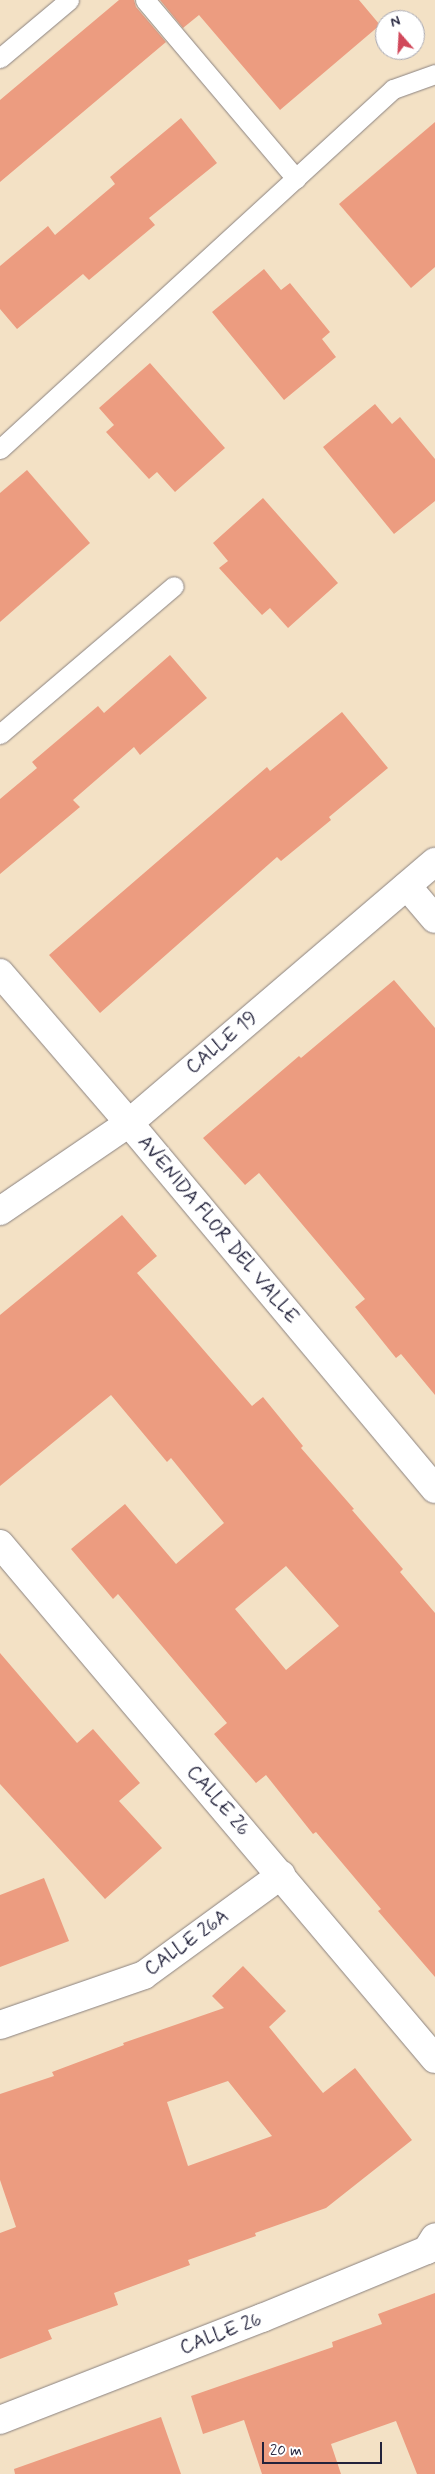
<!DOCTYPE html>
<style>
body{margin:0}
#map{position:relative;width:435px;height:2474px;overflow:hidden;background:#f3e1c5;font-family:Mynerve,sans-serif}
div>[style]{position:absolute}
.building>*{inset:0;background:#ec9c80}
.roads{filter:drop-shadow(0 0 1px #8a8280) drop-shadow(0 0 1px #8a8280)}
.lane>*{height:19px;margin:-9.5px;padding:0 9.5px;transform-origin:9.5px;border-radius:9.5px;background:#fff}
.street>*{height:28px;margin:-14px;padding:0 14px;transform-origin:14px;border-radius:14px;background:#fff}
span{translate:-50% -50%;white-space:nowrap;text-align:center;line-height:1.15;-webkit-text-stroke:4.5px #fff;paint-order:stroke}
.street-label{font-size:19px;color:#22223b}
.north{position:absolute;left:375px;top:10px;width:50px;height:50px;box-sizing:border-box;background:#fff;border:1px solid #a7a7b1;border-radius:50%;rotate:341deg;font-size:14px;font-weight:700;line-height:20px;text-align:center;color:#22223b}
.north::after{content:'';display:block;margin:auto;width:18px;height:22px;background:#d1495b;clip-path:polygon(50% 0,100% 100%,50% 72%,0 100%)}
.scale{position:absolute;left:262px;top:2442px;width:120px;height:22px;box-sizing:border-box;border:2px solid #22223b;border-top:0;padding-left:6px;font-size:15px;line-height:18px;white-space:nowrap;color:#22223b;-webkit-text-stroke:4px #fff;paint-order:stroke}
</style>
<div id="map">
<div class="building">
<i style="clip-path:polygon(119px 0,134px 0,136px 7px,166px 42px,0 182px,0 100px)"></i>
<i style="clip-path:polygon(160px 0,359px 0,380px 25px,280px 110px,199px 15px,183px 28px)"></i>
<i style="clip-path:polygon(181px 118px,217px 163px,149px 218px,155px 225px,89px 280px,83px 274px,17px 329px,0 309px,0 266px,48px 226px,55px 235px,115px 184px,110px 177px)"></i>
<i style="clip-path:polygon(435px 122px,435px 267px,411px 288px,339px 204px)"></i>
<i style="clip-path:polygon(264px 269px,281px 290px,290px 283px,330px 332px,322px 339px,336px 357px,284px 400px,212px 312px)"></i>
<i style="clip-path:polygon(150px 363px,225px 448px,175px 492px,157px 472px,149px 479px,106px 432px,114px 425px,99px 408px)"></i>
<i style="clip-path:polygon(375px 404px,392px 424px,400px 417px,435px 459px,435px 501px,394px 534px,323px 447px)"></i>
<i style="clip-path:polygon(27px 470px,90px 543px,0 622px,0 493px)"></i>
<i style="clip-path:polygon(263px 498px,338px 583px,288px 628px,270px 608px,262px 615px,219px 568px,228px 561px,213px 543px)"></i>
<i style="clip-path:polygon(170px 655px,207px 698px,140px 755px,134px 747px,73px 800px,80px 807px,0 874px,0 799px,37px 768px,32px 762px,98px 706px,104px 713px)"></i>
<i style="clip-path:polygon(342px 712px,388px 768px,329px 817px,331px 820px,281px 861px,277px 857px,100px 1013px,49px 955px,267px 767px,270px 771px)"></i>
<i style="clip-path:polygon(394px 980px,435px 1028px,435px 1395px,401px 1354px,396px 1358px,355px 1307px,365px 1299px,259px 1173px,245px 1185px,203px 1138px,299px 1056px,301px 1058px)"></i>
<i style="clip-path:polygon(evenodd,122px 1215px,157px 1256px,137px 1273px,252px 1406px,263px 1397px,303px 1446px,301px 1448px,354px 1509px,352px 1510px,403px 1569px,400px 1572px,435px 1613px,435px 1977px,378px 1911px,381px 1909px,316px 1832px,313px 1834px,266px 1775px,256px 1783px,214px 1734px,227px 1723px,118px 1594px,113px 1599px,71px 1549px,125px 1504px,176px 1564px,224px 1523px,171px 1458px,167px 1462px,111px 1395px,0 1486px,0 1315px,122px 1215px,286px 1566px,339px 1626px,286px 1670px,235px 1609px,286px 1566px)"></i>
<i style="clip-path:polygon(0 1653px,77px 1743px,93px 1729px,140px 1783px,119px 1801px,162px 1848px,105px 1899px,0 1784px)"></i>
<i style="clip-path:polygon(44px 1878px,69px 1941px,0 1967px,0 1895px)"></i>
<i style="clip-path:polygon(evenodd,243px 1966px,286px 2011px,269px 2027px,323px 2093px,355px 2068px,412px 2140px,326px 2208px,255px 2233px,256px 2236px,188px 2260px,190px 2265px,114px 2293px,118px 2305px,48px 2330px,52px 2339px,0 2359px,0 2233px,16px 2227px,0 2180px,0 2094px,54px 2076px,52px 2072px,124px 2045px,123px 2043px,224px 2008px,212px 1996px,243px 1966px,228px 2081px,272px 2136px,188px 2166px,167px 2102px,228px 2081px)"></i>
<i style="clip-path:polygon(435px 2293px,435px 2474px,417px 2474px,396px 2421px,331px 2444px,341px 2474px,262px 2474px,244px 2420px,203px 2434px,191px 2396px,333px 2347px,332px 2342px,382px 2324px,378px 2314px)"></i>
<i style="clip-path:polygon(161px 2417px,181px 2474px,15px 2474px,14px 2469px)"></i>
</div>
<div class="roads">
<div class="lane">
<i style="left:145px;top:0;width:234px;rotate:49.8deg"></i>
<i style="left:0;top:58px;width:90px;rotate:-40deg"></i>
<i style="left:0;top:449px;width:533px;rotate:-42.49deg"></i>
<i style="left:393px;top:89px;width:45px;rotate:-19.7deg"></i>
<i style="left:0;top:734px;width:228px;rotate:-40.4deg"></i>
</div>
<div class="street">
<i style="left:407px;top:886px;width:43px;rotate:49.7deg"></i>
<i style="left:0;top:973px;width:198px;rotate:49.3deg"></i>
<i style="left:129px;top:1123px;width:477px;rotate:50.1deg"></i>
<i style="left:0;top:1211px;width:156px;rotate:-34.3deg"></i>
<i style="left:129px;top:1123px;width:402px;rotate:-40.5deg"></i>
<i style="left:0;top:1544px;width:674px;rotate:49.81deg"></i>
<i style="left:0;top:2025px;width:152px;rotate:-19.1deg"></i>
<i style="left:144px;top:1975px;width:170px;rotate:-36.1deg"></i>
<i style="left:0;top:2420px;width:281px;rotate:-21.3deg"></i>
<i style="left:262px;top:2318px;width:178px;rotate:-22.4deg"></i>
<i style="left:427px;top:2250px;width:15px;rotate:-58deg"></i>
</div>
</div>
<div class="street-label">
<span style="left:222px;top:1043px;rotate:-40deg">CALLE 19</span>
<span style="left:218px;top:1230px;rotate:50deg">AVENIDA FLOR DEL VALLE</span>
<span style="left:218px;top:1801px;rotate:49deg">CALLE 26</span>
<span style="left:187px;top:1943px;rotate:-36deg">CALLE 26A</span>
<span style="left:221px;top:2334px;rotate:-21deg">CALLE 26</span>
</div>
<div class="north">N</div>
<div class="scale">20 m</div>
</div>
